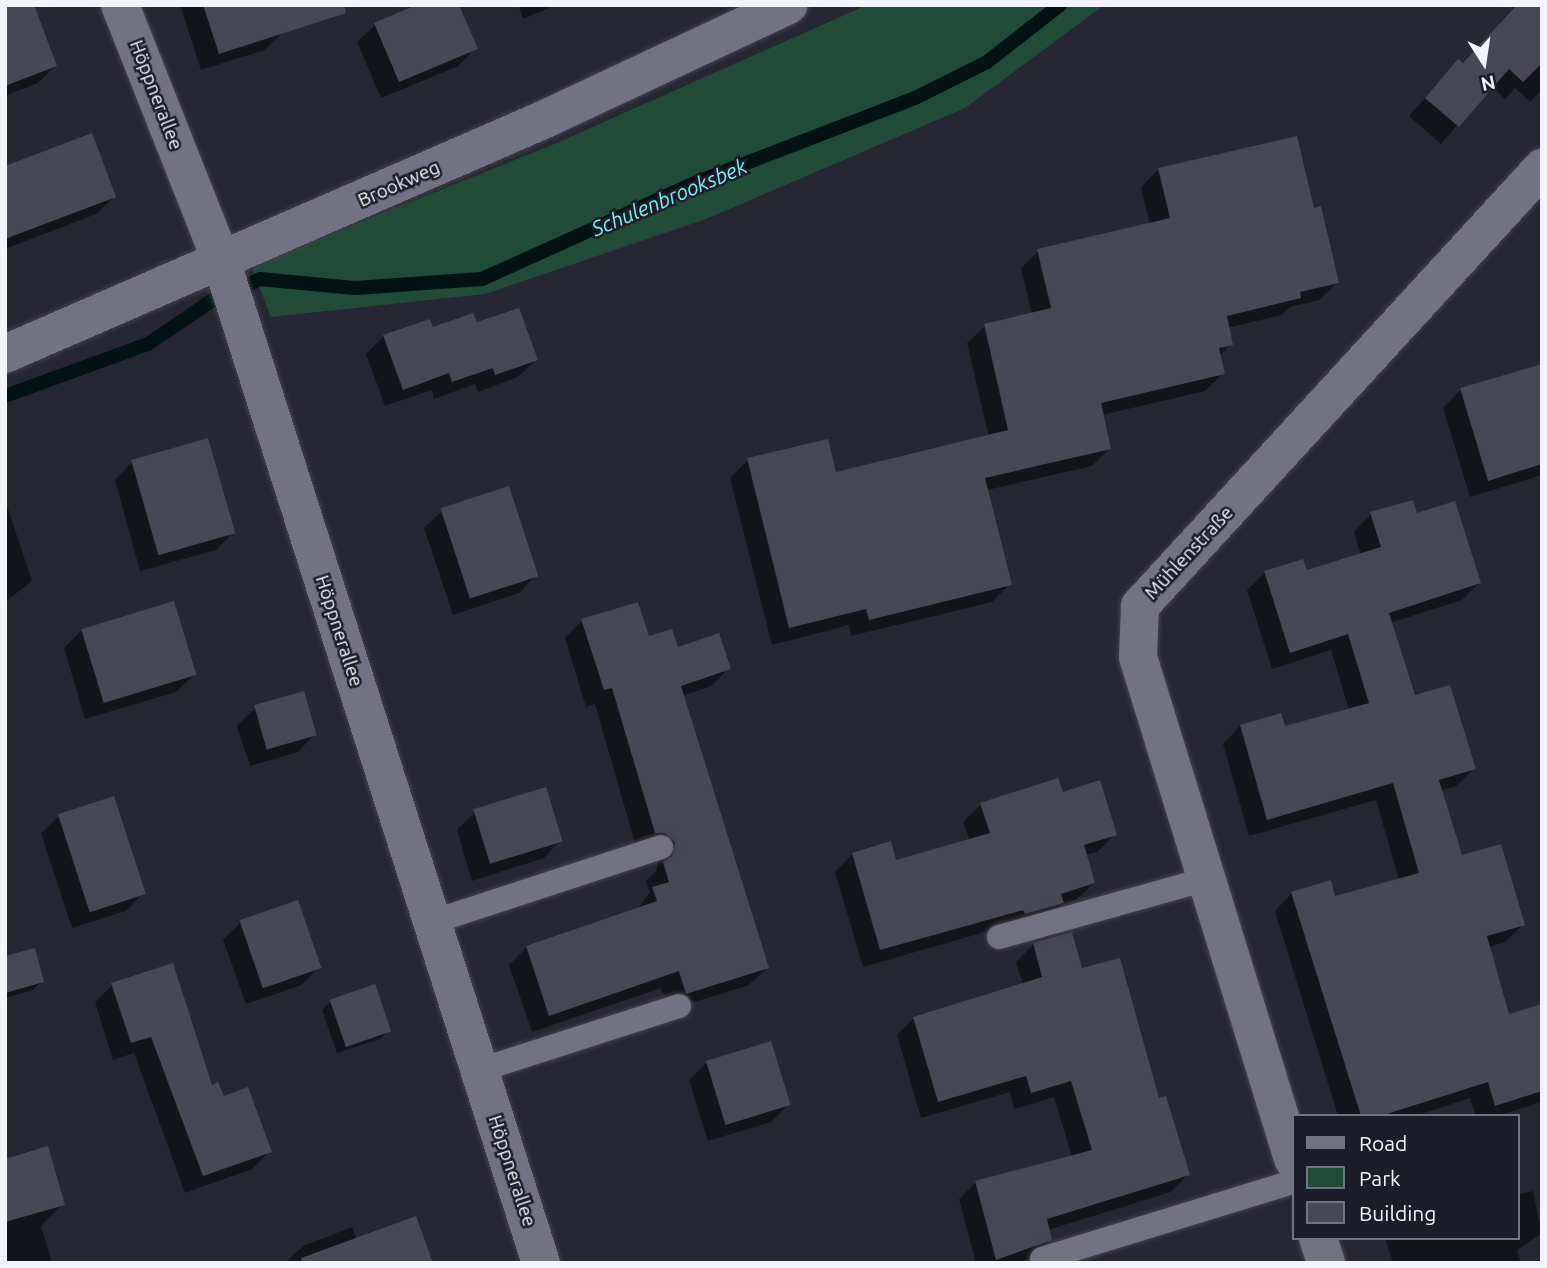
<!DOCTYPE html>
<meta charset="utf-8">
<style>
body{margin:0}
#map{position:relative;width:1547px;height:1268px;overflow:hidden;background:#272734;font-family:Ubuntu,sans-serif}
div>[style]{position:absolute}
.green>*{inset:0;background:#214b39}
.shadow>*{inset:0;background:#0007}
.stream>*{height:14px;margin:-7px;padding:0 7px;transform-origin:7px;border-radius:7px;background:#001313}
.building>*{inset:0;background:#484756;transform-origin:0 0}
.roads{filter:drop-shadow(0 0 2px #42414c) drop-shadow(0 0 2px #42414c)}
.lane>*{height:24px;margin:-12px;padding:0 12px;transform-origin:12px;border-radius:12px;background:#727282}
.street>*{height:38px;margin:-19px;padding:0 19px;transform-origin:19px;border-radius:19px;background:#727282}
span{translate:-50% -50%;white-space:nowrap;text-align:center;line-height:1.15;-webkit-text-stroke:5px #1d1d2a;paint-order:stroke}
.street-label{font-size:19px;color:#f3f3fc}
.water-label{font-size:21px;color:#76f0f0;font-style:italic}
.frame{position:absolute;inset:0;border:7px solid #f3f3fc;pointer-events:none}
.legend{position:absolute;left:1292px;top:1114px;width:228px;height:126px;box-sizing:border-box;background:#1d1d2a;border:2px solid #73737e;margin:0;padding:9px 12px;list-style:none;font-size:21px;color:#f3f3fc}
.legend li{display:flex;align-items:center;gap:14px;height:35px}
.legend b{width:35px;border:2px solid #73737e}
.north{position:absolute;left:1449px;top:28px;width:70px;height:70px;-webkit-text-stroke:5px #1d1d2a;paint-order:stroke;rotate:168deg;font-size:19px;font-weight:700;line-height:28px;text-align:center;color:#f3f3fc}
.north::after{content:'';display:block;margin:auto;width:24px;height:32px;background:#f3f3fc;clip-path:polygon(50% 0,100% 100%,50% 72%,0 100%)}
</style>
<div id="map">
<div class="green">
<i style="clip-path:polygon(867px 5px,1104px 5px,965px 108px,706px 219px,485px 294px,271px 317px,251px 266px,552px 145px)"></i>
</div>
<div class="shadow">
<i style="clip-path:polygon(5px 5px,55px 66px,38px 83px,5px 96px)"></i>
<i style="clip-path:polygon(180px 5px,274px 5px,283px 32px,265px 50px,201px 70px)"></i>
<i style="clip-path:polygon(518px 5px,556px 5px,523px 19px)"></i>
<i style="clip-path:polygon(1542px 5px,1542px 90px,1530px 102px,1515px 88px,1505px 99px,1491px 86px,1441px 144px,1409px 116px,1458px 61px,1463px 65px)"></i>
<i style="clip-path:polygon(375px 25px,476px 48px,458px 66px,381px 98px,357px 42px)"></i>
<i style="clip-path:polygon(5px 168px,114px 197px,96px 214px,5px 249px)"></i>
<i style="clip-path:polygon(1159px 169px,1312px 210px,1337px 283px,1319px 300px,1290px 307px,1282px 315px,1227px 328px,1231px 344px,1219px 356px,1223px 373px,1205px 391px,1102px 415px,1109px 449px,1092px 466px,987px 490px,1010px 584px,992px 602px,851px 636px,849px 625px,772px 645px,730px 478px,748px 460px,835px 474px,989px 437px,967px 343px,985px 326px,1032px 315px,1021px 268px,1038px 251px,1150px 225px,1141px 187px)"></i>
<i style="clip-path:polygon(476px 324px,536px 360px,518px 377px,478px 392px,475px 384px,434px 399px,432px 390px,385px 406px,366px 354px,384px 336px)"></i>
<i style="clip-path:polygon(1542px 365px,1542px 475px,1470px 497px,1443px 408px,1461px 390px)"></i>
<i style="clip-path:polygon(132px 462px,234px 532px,216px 550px,140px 571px,115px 480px)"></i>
<i style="clip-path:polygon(508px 488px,536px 575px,519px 593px,453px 615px,424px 528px,442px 511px)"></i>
<i style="clip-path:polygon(5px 500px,32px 581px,5px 602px)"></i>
<i style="clip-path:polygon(1371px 514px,1416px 515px,1479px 583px,1462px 600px,1390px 623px,1414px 697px,1474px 769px,1456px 786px,1440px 791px,1460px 858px,1523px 925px,1505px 942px,1488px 947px,1508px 1016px,1542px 1006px,1542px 1102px,1497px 1116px,1476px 1116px,1470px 1098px,1415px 1116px,1338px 1116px,1275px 911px,1292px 893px,1334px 898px,1399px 880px,1376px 800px,1249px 836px,1223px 744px,1240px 726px,1284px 728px,1349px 710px,1331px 650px,1272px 669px,1247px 590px,1265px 573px,1306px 572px,1361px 555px,1354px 532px)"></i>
<i style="clip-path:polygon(173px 603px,194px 675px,176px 692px,85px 719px,64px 648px,81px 631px)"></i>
<i style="clip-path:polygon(582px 621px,729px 668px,711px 686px,682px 696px,767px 968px,749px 985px,669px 1010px,661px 988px,532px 1032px,509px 965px,526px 948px,637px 910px,650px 892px,646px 881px,656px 871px,658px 860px,637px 850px,595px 704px,586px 707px,565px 638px)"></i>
<i style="clip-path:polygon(255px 708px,315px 734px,298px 752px,250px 766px,237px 726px)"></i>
<i style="clip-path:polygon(1061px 794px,1115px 834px,1097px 852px,1085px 855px,1094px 883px,1076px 900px,1060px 905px,1045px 920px,1006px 926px,863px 967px,835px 872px,853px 854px,895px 863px,970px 841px,963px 822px,981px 804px)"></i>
<i style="clip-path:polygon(475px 812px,561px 840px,544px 858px,472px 881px,457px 830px)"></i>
<i style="clip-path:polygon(59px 816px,143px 893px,126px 911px,72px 928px,41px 833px)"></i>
<i style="clip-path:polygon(241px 922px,319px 967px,302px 985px,246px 1004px,223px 940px)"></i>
<i style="clip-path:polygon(1033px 945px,1081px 970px,1158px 1100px,1188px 1175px,1171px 1192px,1048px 1230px,1050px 1240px,1033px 1257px,1017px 1263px,976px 1263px,959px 1199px,976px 1182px,1072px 1157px,1054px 1097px,1014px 1109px,1010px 1092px,921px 1118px,897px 1035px,914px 1018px,1023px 985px,1016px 962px)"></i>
<i style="clip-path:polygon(5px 958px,42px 981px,33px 990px,5px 998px)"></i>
<i style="clip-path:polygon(112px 985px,270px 1151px,252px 1169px,185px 1193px,134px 1053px,113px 1060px,95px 1002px)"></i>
<i style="clip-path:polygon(331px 1001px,389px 1030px,380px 1039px,337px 1053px,322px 1010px)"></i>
<i style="clip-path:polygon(707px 1062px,789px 1104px,771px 1122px,708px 1141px,689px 1080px)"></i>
<i style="clip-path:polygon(5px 1161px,63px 1204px,41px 1226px,52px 1263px,5px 1263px)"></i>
<i style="clip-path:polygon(1533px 1191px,1542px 1233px,1517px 1250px,1521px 1263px,1393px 1263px,1385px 1238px,1517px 1238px,1517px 1195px)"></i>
<i style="clip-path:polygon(352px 1227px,357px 1240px,431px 1263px,285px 1263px,303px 1246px)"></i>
</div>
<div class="stream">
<i style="left:250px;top:284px;width:11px;rotate:-27deg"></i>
<i style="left:260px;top:279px;width:95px;rotate:5.4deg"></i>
<i style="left:355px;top:288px;width:127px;rotate:-4.1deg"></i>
<i style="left:482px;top:279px;width:230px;rotate:-24.3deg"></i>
<i style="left:692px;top:184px;width:239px;rotate:-21.1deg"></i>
<i style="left:915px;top:98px;width:80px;rotate:-26.6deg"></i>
<i style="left:987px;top:62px;width:93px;rotate:-38deg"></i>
<i style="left:5px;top:396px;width:152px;rotate:-20deg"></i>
<i style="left:148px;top:344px;width:83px;rotate:-34.3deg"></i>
</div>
<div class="building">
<i style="clip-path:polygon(5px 5px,34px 5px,57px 66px,5px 86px)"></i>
<i style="clip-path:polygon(203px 5px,344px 5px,346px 13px,219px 54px)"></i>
<i style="clip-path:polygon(416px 5px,459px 5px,478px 49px,399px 82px,374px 23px)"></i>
<i style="clip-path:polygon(1517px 5px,1542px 5px,1542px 63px,1523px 82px,1509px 69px,1459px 127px,1425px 98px,1458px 59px,1463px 63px)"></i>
<i style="clip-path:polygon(92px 133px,116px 197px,5px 239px,5px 166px)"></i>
<i style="clip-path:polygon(1297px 136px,1314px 208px,1321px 206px,1339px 283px,1300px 292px,1301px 298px,1227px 316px,1233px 345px,1219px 348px,1225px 374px,1101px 403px,1111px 449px,985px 478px,1012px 585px,869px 620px,866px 609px,789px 628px,747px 458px,828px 439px,836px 472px,1008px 430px,984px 324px,1051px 308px,1037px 249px,1170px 218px,1158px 168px)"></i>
<i style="clip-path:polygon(519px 308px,538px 360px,495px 375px,493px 368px,452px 382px,449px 373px,403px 390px,383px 335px,430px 319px,433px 327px,473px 313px,477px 322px)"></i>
<i style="clip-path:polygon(1542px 364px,1542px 464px,1488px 481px,1460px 388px)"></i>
<i style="left:208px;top:438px;width:99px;height:80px;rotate:74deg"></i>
<i style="left:509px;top:486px;width:95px;height:72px;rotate:72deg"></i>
<i style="clip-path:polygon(1413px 500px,1417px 513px,1455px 501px,1481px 583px,1389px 613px,1415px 695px,1450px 685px,1476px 769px,1439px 780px,1462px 855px,1501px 844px,1525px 925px,1487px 936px,1509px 1014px,1542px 1004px,1542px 1091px,1495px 1106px,1488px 1082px,1380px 1116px,1361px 1116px,1291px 892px,1331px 880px,1335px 896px,1419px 873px,1393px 783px,1267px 820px,1240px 725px,1281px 713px,1285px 726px,1369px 703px,1348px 634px,1290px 653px,1264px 571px,1303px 559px,1307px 570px,1381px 547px,1370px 512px)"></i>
<i style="left:174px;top:601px;width:77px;height:97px;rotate:73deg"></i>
<i style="clip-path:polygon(638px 602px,649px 636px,672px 629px,678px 647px,719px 633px,731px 669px,681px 686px,769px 968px,686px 994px,679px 971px,549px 1016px,526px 946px,657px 901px,652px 887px,669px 882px,663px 862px,672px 856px,675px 842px,665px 833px,655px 833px,612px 688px,604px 690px,581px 619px)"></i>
<i style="left:304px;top:691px;width:46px;height:52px;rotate:74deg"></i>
<i style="clip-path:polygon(1058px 778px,1063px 792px,1100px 780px,1117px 835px,1084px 845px,1095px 883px,1061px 894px,1064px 903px,1025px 914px,1023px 910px,880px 950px,852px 853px,891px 841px,896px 860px,990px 833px,980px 803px)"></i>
<i style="left:546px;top:787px;width:57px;height:76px;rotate:73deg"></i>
<i style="left:114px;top:796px;width:103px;height:59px;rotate:72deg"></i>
<i style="left:298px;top:900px;width:72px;height:62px;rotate:71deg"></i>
<i style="clip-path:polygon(1072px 932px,1082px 968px,1120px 958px,1159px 1098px,1166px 1096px,1190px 1175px,1047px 1219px,1052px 1240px,996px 1260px,975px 1181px,1092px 1150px,1071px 1081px,1031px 1093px,1026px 1076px,938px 1102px,913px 1017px,1042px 977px,1033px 943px)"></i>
<i style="clip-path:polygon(35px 948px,44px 982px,5px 993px,5px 956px)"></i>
<i style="clip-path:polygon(173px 963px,212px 1085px,218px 1082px,224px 1096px,248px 1087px,272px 1152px,203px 1176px,151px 1037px,131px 1043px,111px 983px)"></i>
<i style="left:375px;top:984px;width:50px;height:48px;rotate:71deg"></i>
<i style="left:771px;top:1041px;width:67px;height:68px;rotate:73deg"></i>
<i style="clip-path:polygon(48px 1146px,65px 1205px,5px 1222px,5px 1159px)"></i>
<i style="clip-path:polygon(416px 1216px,433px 1263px,302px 1263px,301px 1258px)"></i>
</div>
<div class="roads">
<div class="lane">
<i style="left:432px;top:922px;width:241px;rotate:-18.1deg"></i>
<i style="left:999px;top:937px;width:216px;rotate:-15.6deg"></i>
<i style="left:480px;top:1070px;width:209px;rotate:-17.8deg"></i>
<i style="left:1042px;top:1259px;width:263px;rotate:-17.1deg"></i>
</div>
<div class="street">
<i style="left:120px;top:5px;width:277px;rotate:68.4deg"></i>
<i style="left:222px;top:263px;width:1050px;rotate:72.31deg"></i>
<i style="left:5px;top:354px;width:587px;rotate:-23.51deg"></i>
<i style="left:543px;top:120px;width:271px;rotate:-25.1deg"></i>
<i style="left:1293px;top:1159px;width:525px;rotate:-107.16deg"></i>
<i style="left:1138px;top:657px;width:51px;rotate:-87.8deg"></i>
<i style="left:1140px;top:606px;width:595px;rotate:-47.45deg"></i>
<i style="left:1318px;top:1238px;width:26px;rotate:72deg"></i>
</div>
</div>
<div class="street-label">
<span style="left:156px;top:95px;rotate:69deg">Höppnerallee</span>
<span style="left:399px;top:184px;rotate:-24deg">Brookweg</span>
<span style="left:1189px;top:553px;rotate:-47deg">Mühlenstraße</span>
<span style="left:339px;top:631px;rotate:72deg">Höppnerallee</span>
<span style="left:512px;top:1171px;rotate:72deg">Höppnerallee</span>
</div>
<div class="water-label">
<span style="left:669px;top:197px;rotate:-23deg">Schulenbrooksbek</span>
</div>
<div class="frame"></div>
<ul class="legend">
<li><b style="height:9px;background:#727282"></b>Road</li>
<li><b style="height:19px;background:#214b39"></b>Park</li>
<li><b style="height:19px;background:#484756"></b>Building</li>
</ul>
<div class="north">N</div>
</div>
